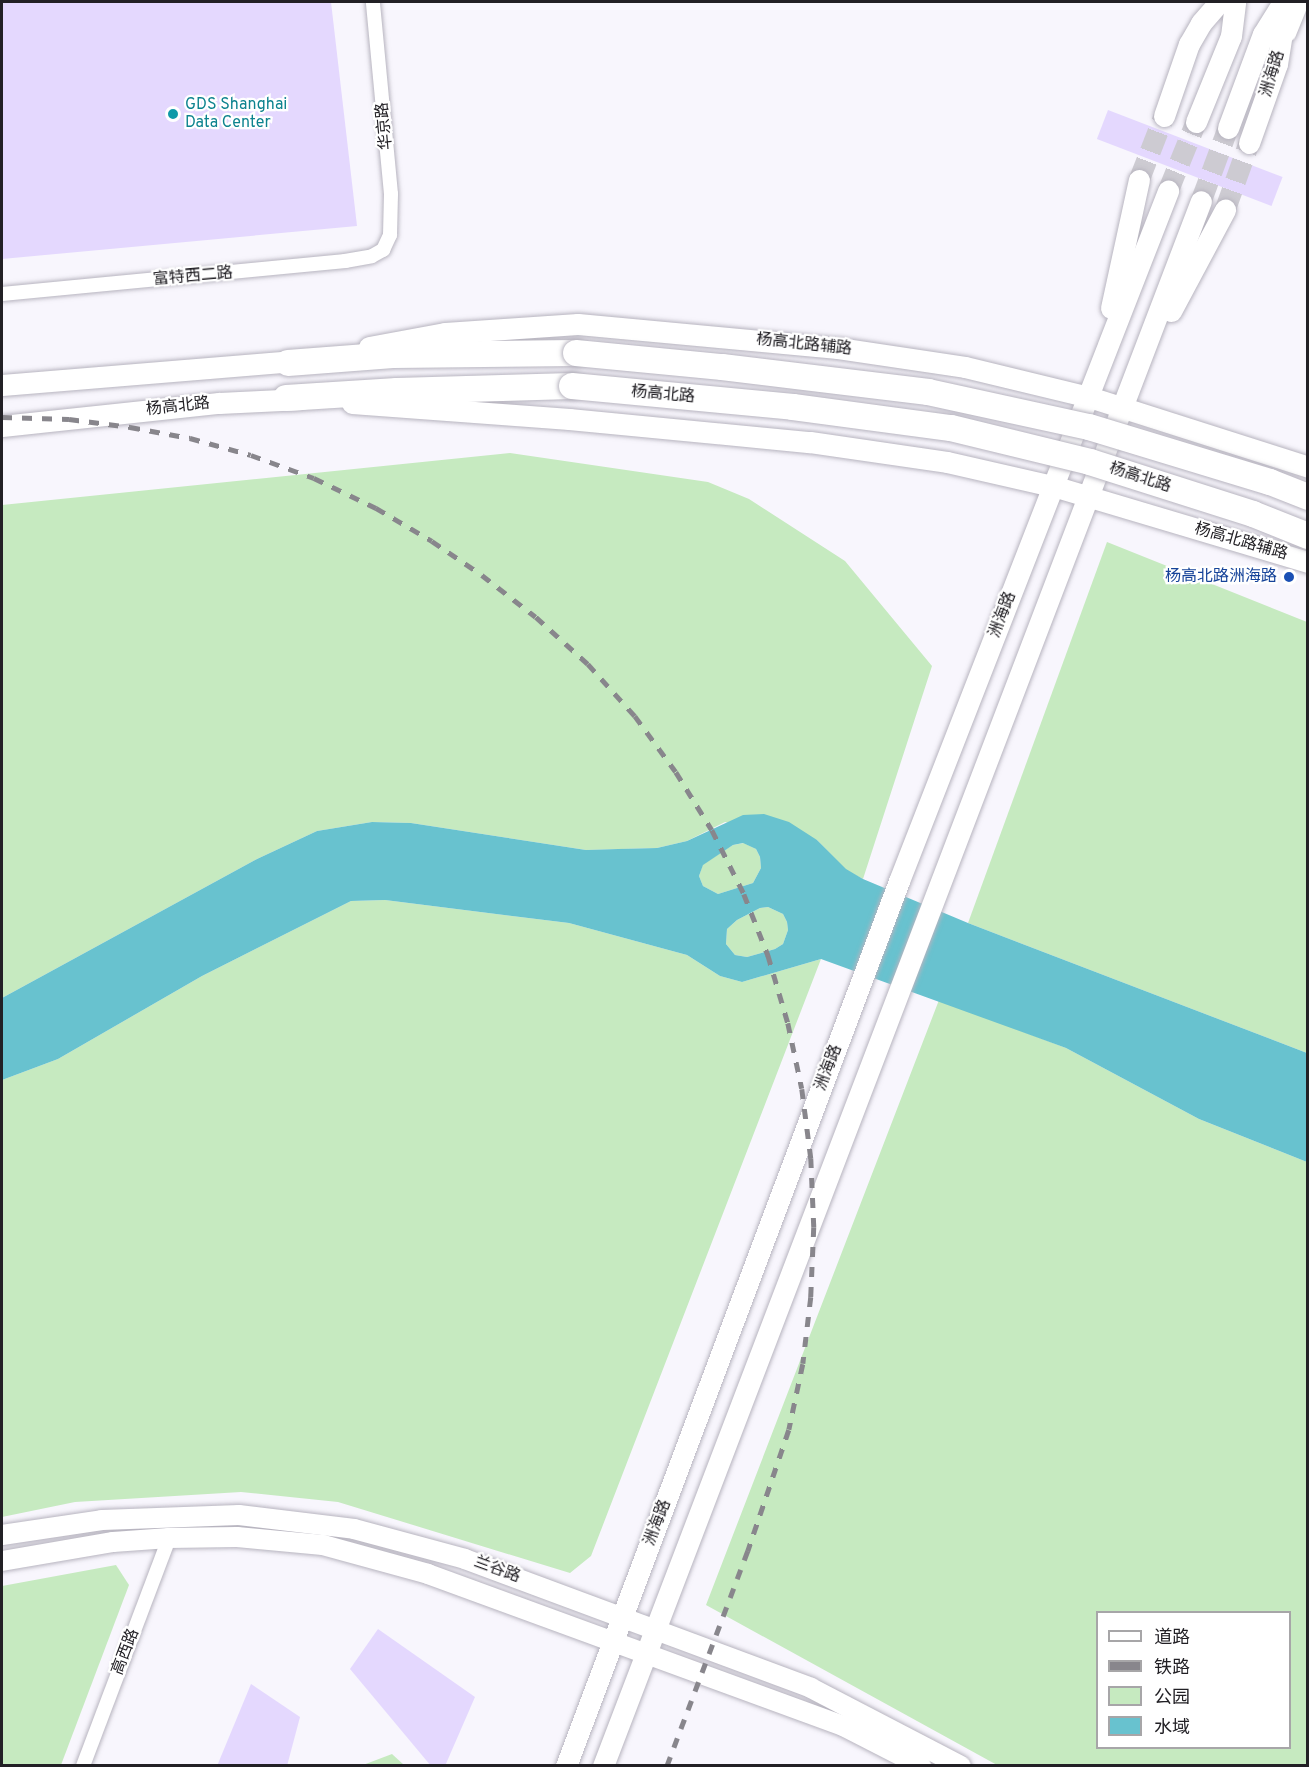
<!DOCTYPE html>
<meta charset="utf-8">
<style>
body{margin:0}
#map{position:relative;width:1309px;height:1767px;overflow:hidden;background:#f8f6fd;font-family:Overpass,"Noto Sans SC",sans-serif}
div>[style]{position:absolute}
.green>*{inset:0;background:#c6eac0}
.water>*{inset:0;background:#68c2cf}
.building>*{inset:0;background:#e4d8fe;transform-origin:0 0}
.primary-tunnel>*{height:21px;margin-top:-10.5px;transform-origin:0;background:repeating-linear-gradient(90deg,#cdcbd2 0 21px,transparent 0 31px)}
.roads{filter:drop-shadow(0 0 2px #b7b4bf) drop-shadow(0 0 2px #b7b4bf)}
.street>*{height:14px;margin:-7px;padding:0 7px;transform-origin:7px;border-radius:7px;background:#fff}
.secondary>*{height:20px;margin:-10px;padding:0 10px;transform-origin:10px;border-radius:10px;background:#fff}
.primary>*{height:21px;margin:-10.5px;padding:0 10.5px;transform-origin:10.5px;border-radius:10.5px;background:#fff}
.highway>*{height:26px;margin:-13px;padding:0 13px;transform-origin:13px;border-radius:13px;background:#fff}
.rail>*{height:4.5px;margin-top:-2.25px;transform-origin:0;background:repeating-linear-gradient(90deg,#88868c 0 10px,transparent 0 20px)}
.bridges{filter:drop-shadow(0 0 2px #b7b4bf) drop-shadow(0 0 2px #b7b4bf)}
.highway-bridge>*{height:26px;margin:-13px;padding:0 13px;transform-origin:13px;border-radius:13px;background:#fff}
.dots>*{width:16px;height:16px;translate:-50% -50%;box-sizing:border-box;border:3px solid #fff;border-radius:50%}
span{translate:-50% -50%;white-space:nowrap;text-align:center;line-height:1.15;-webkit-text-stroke:4.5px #fff;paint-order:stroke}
.street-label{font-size:16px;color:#222025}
.culture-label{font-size:16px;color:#0d838f}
.left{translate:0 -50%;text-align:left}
.transit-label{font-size:16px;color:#164399}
.right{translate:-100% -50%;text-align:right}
.frame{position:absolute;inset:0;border:3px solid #222025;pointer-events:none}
.legend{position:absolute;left:1096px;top:1611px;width:195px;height:138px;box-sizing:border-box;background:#fff;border:2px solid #a7a6a8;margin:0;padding:8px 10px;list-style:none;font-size:18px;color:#222025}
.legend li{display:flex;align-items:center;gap:12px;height:30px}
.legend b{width:30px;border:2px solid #a7a6a8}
</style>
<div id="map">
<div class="green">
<i style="clip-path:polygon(510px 453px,708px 482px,749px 499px,845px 561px,932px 666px,863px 879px,846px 870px,817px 840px,725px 822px,687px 841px,657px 848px,586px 850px,411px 823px,372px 822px,317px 831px,257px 859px,2px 998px,2px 505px)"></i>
<i style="clip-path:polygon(1107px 542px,1307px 622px,1307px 1053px,968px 923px)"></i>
<i style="clip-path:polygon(744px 843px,756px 849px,760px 857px,761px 868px,753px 883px,718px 894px,703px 886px,699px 876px,703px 864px,733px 845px)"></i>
<i style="clip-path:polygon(385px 900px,569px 923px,687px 955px,720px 976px,742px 982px,821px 959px,591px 1556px,570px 1573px,338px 1502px,241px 1492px,75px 1502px,2px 1517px,2px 1080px,58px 1059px,202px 976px,351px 901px)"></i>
<i style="clip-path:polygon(768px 907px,783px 914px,787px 922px,788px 930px,783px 944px,775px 949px,747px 957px,735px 955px,726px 944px,727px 929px,737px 920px,760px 908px)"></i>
<i style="clip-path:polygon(evenodd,939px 1000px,1066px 1048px,1199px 1119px,1307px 1162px,1307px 1765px,997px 1765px,706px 1605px,939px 1000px,1098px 1612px,1290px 1612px,1290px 1748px,1098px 1748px,1098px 1612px)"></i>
<i style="clip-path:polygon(116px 1565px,129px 1585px,61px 1765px,2px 1765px,2px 1586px)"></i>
<i style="clip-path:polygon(392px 1754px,404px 1765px,363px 1765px)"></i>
</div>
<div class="water">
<i style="clip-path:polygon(evenodd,764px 814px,789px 822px,817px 840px,846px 869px,863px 879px,968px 923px,1307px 1053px,1307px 1162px,1199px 1119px,1066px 1048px,821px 959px,742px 982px,720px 976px,687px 955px,569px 923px,385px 900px,351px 901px,202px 976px,58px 1059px,2px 1080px,2px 998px,257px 859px,317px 831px,372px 822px,411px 823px,586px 850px,618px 849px,657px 848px,687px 841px,743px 815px,764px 814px,743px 843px,756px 849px,760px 857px,761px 868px,753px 883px,718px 894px,703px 886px,699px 876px,703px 865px,733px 845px,743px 843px,764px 814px,768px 907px,783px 914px,787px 922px,788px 930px,783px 944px,775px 949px,747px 957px,735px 955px,726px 944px,727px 929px,737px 920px,760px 908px,768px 907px)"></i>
</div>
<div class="building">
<i style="clip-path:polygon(2px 2px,331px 2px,357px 226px,2px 259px)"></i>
<i style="left:1108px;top:110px;width:187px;height:31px;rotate:21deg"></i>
<i style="clip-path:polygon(378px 1629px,475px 1697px,445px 1766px,431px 1766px,350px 1669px)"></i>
<i style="clip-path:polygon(251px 1684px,300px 1717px,287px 1766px,217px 1766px)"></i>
</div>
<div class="primary-tunnel">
<i style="left:1139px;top:180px;width:69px;rotate:-68.7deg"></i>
<i style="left:1168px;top:191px;width:74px;rotate:-67.9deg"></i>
<i style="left:1201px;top:201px;width:78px;rotate:-69.7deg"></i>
<i style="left:1225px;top:210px;width:71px;rotate:-70.3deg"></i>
</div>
<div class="roads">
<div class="street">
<i style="left:1289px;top:34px;width:35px;rotate:-68deg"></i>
<i style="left:2px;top:294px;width:345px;rotate:-5.5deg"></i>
<i style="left:345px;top:261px;width:27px;rotate:-10deg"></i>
<i style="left:372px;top:256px;width:13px;rotate:-29deg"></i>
<i style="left:383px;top:250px;width:17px;rotate:-65deg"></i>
<i style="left:390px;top:235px;width:41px;rotate:-88.6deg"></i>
<i style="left:391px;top:194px;width:193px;rotate:-95.4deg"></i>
<i style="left:83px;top:1766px;width:244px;rotate:-69.3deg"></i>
</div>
<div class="secondary">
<i style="left:2px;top:1535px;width:101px;rotate:-8.5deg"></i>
<i style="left:102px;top:1520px;width:137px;rotate:-2.1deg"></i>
<i style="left:239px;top:1515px;width:116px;rotate:6.9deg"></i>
<i style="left:354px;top:1529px;width:115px;rotate:15.1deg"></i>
<i style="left:465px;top:1559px;width:369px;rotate:20.4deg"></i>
<i style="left:811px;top:1688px;width:169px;rotate:27.5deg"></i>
<i style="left:2px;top:1561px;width:113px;rotate:-9.7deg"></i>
<i style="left:113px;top:1542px;width:56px;rotate:-4.1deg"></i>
<i style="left:169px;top:1538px;width:68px;rotate:-0.8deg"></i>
<i style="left:237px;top:1537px;width:86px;rotate:5.3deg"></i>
<i style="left:323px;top:1545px;width:109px;rotate:15.4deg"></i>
<i style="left:428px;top:1574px;width:442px;rotate:20.1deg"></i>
<i style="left:843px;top:1726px;width:88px;rotate:27.1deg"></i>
</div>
<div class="primary">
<i style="left:1164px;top:116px;width:76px;rotate:-70.9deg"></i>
<i style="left:1189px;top:44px;width:24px;rotate:-60deg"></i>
<i style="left:1201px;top:23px;width:28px;rotate:-49deg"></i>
<i style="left:1196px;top:122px;width:93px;rotate:-67.9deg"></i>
<i style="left:1231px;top:36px;width:34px;rotate:-83deg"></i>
<i style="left:1228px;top:128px;width:100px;rotate:-69.6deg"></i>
<i style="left:1263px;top:34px;width:38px;rotate:-58deg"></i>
<i style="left:1249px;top:143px;width:84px;rotate:-70.5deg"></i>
<i style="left:1277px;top:64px;width:63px;rotate:-80.8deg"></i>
<i style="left:1111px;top:308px;width:131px;rotate:-77.7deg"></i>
<i style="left:1171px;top:311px;width:115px;rotate:-61.9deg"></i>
<i style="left:369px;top:347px;width:77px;rotate:-10.4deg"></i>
<i style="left:445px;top:333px;width:133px;rotate:-3.9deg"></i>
<i style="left:578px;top:324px;width:261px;rotate:5.3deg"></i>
<i style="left:838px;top:348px;width:128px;rotate:8.5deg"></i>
<i style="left:965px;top:367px;width:128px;rotate:13.6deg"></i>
<i style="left:1089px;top:397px;width:230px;rotate:17.7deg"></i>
<i style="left:2px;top:385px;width:302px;rotate:-4.7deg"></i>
<i style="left:352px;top:403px;width:218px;rotate:4.2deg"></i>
<i style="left:569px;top:419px;width:242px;rotate:5.5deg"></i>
<i style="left:810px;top:442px;width:138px;rotate:8.3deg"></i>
<i style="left:947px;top:462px;width:109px;rotate:12.8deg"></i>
<i style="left:1053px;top:486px;width:266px;rotate:16.6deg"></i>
<i style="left:2px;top:426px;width:218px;rotate:-6.1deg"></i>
<i style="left:219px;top:403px;width:83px;rotate:-2.8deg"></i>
<i style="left:566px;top:1766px;width:946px;rotate:-69.38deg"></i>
<i style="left:899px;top:881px;width:741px;rotate:-68.7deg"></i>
<i style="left:603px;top:1766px;width:1675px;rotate:-69.09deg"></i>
</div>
<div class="highway">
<i style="left:288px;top:363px;width:105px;rotate:-4.4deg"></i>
<i style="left:393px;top:355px;width:183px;rotate:-0.6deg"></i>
<i style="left:286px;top:398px;width:111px;rotate:-3.6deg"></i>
<i style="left:397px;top:391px;width:175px;rotate:-1.6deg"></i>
</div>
</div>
<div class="rail">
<i style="left:2px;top:417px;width:67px;rotate:1.7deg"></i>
<i style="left:69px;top:419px;width:62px;rotate:7.5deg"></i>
<i style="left:130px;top:427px;width:61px;rotate:10.4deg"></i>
<i style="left:190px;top:438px;width:63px;rotate:15.6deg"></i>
<i style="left:251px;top:455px;width:67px;rotate:20.1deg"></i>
<i style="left:314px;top:478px;width:69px;rotate:25.8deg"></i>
<i style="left:376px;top:508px;width:65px;rotate:30.5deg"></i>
<i style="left:432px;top:541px;width:60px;rotate:34.2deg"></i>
<i style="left:482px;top:575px;width:68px;rotate:37.9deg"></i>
<i style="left:536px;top:617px;width:70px;rotate:42.1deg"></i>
<i style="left:588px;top:664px;width:70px;rotate:47.9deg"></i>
<i style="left:635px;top:716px;width:69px;rotate:53.8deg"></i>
<i style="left:676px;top:772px;width:68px;rotate:58.2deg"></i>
<i style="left:712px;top:830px;width:72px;rotate:63.4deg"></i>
<i style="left:744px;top:894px;width:66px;rotate:68.5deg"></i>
<i style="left:768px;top:955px;width:71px;rotate:73.6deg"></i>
<i style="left:788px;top:1023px;width:67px;rotate:78deg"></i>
<i style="left:802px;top:1089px;width:70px;rotate:82.6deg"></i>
<i style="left:811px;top:1158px;width:69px;rotate:87.5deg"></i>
<i style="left:814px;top:1227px;width:70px;rotate:92.5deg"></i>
<i style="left:811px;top:1297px;width:67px;rotate:96.8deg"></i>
<i style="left:803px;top:1364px;width:67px;rotate:102deg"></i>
<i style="left:789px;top:1430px;width:128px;rotate:108.7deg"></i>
<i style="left:748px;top:1551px;width:230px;rotate:110.6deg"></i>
</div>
<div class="bridges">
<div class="highway-bridge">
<i style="left:576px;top:353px;width:147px;rotate:5.5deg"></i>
<i style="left:722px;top:367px;width:208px;rotate:6.9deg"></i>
<i style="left:928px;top:392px;width:165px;rotate:12.3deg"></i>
<i style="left:1089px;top:427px;width:189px;rotate:16.9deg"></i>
<i style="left:1270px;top:482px;width:41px;rotate:21.5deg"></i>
<i style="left:572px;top:386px;width:222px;rotate:5.4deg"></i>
<i style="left:793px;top:407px;width:159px;rotate:7.6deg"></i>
<i style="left:951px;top:428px;width:143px;rotate:13.7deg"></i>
<i style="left:1090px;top:462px;width:171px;rotate:17.7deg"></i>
<i style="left:1253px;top:514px;width:59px;rotate:21.8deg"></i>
</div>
</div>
<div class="dots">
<i style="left:173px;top:114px;background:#0f9aa8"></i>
<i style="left:1289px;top:577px;background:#1a4fb4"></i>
</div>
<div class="street-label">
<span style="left:1273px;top:74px;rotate:-73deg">洲海路</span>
<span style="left:385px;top:126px;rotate:-95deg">华京路</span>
<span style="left:193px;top:277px;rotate:-5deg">富特西二路</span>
<span style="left:804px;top:345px;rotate:6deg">杨高北路辅路</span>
<span style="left:663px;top:395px;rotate:5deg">杨高北路</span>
<span style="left:178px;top:407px;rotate:-6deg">杨高北路</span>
<span style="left:1140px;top:478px;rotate:18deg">杨高北路</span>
<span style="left:1241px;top:542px;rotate:16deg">杨高北路辅路</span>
<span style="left:1003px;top:615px;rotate:-69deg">洲海路</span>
<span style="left:829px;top:1068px;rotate:-69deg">洲海路</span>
<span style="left:658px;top:1523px;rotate:-69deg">洲海路</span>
<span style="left:497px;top:1570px;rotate:20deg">兰谷路</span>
<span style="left:126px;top:1652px;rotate:-69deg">高西路</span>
</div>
<div class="culture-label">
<span class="left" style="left:185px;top:114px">GDS Shanghai<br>Data Center</span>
</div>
<div class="transit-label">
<span class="right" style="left:1277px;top:577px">杨高北路洲海路</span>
</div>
<div class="frame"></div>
<ul class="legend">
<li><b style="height:8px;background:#fff"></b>道路</li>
<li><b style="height:8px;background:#88868c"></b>铁路</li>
<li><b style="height:16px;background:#c6eac0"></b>公园</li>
<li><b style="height:16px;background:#68c2cf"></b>水域</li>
</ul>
</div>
